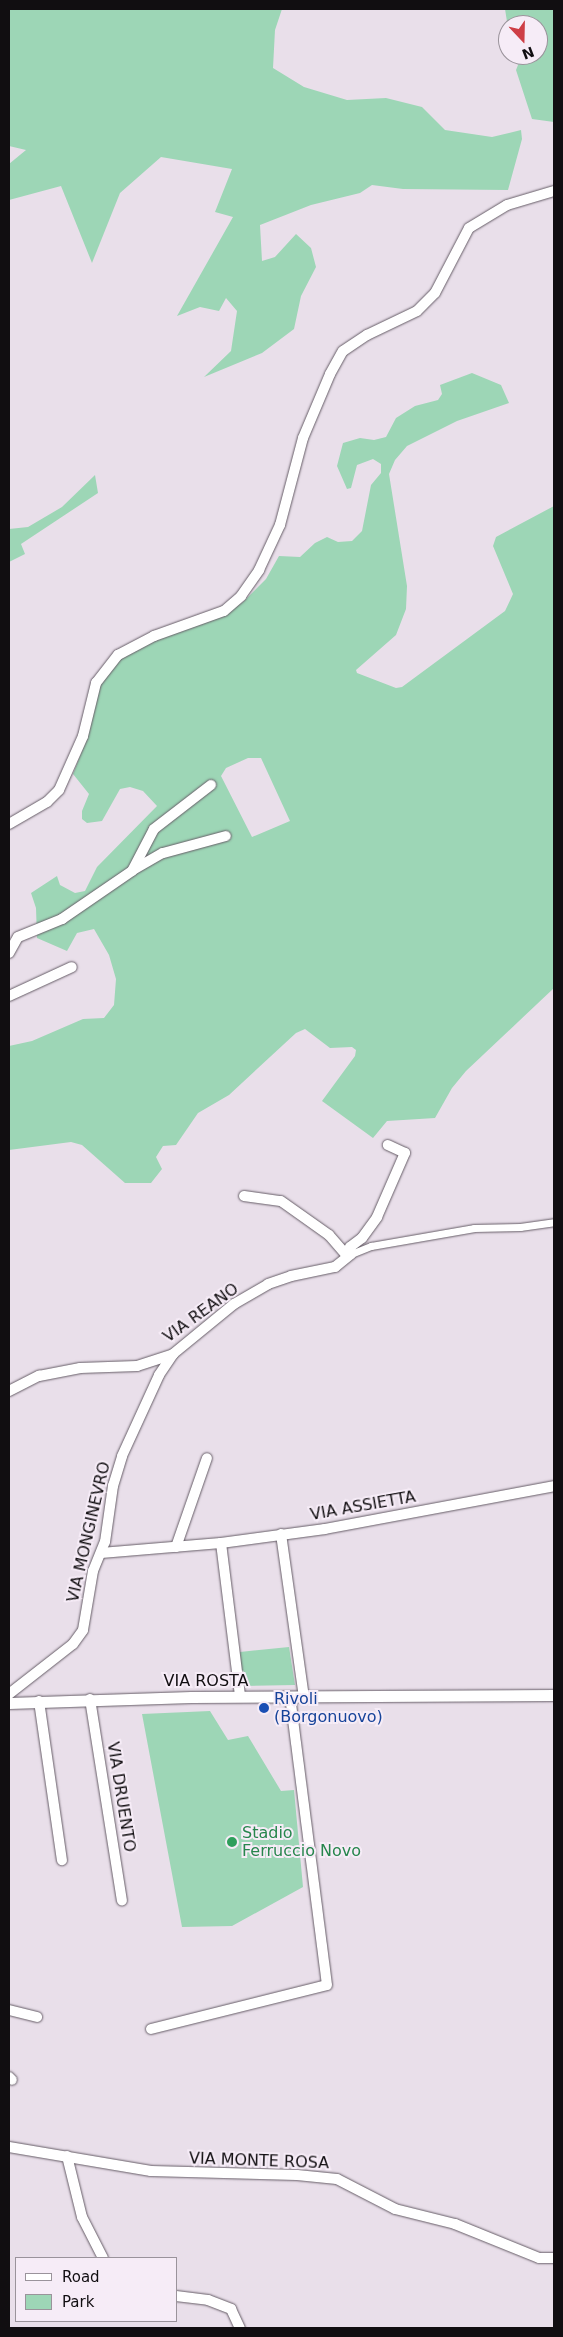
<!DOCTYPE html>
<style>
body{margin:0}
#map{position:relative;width:563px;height:2337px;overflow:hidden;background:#e9dfea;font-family:"DejaVu Sans",sans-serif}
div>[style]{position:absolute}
.green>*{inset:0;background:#9dd6b6}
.roads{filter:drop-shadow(0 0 1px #665d67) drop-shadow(0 0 1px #665d67)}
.pedestrian>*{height:7px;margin:-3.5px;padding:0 3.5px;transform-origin:3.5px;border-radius:3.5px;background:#fff}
.minor>*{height:10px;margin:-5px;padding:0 5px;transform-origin:5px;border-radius:5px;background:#fff}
.tertiary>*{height:11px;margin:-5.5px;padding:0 5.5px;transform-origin:5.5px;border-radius:5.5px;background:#fff}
.dots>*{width:14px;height:14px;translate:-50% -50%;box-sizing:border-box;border:2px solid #f6ecf7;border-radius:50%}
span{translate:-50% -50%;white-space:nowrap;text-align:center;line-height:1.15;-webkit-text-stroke:4px #f6ecf7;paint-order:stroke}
.street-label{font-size:16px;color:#110e11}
.transit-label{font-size:16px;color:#164399}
.left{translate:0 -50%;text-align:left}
.leisure-label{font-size:16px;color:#27864d}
.frame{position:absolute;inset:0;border:10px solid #110e11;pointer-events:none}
.legend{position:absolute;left:15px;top:2257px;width:162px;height:65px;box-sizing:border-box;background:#f6ecf7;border:1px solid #9a939b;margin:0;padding:6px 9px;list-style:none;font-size:15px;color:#110e11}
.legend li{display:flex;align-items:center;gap:10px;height:25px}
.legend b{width:25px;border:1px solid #9a939b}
.north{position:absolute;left:498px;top:15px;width:50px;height:50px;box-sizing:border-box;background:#f6ecf7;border:1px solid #9a939b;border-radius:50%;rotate:159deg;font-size:14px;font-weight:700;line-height:20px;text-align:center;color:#110e11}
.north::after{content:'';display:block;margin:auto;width:18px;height:22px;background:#ce3e46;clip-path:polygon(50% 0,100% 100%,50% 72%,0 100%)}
</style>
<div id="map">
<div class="green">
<i style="clip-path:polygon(9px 9px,282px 9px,275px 30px,273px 68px,304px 87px,347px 100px,386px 98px,422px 107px,445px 130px,492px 137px,521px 130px,522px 139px,508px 190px,403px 189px,372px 185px,360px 193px,311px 205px,260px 225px,262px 261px,275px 257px,296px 234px,311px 248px,316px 267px,301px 296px,294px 329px,262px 353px,204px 377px,231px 351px,237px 311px,226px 298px,219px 311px,200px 307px,177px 316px,233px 217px,215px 212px,232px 169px,161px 157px,120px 193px,92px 263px,61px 186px,9px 200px,9px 164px,26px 150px,9px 146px)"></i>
<i style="clip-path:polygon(505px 9px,554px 9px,554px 122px,532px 119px,516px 70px,522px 55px,538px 55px,538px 25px,508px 25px,508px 28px)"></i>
<i style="clip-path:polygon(evenodd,472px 373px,501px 385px,509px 403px,457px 421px,407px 446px,395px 460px,389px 474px,407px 586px,406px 609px,396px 635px,356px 670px,357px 673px,396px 688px,402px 687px,505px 611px,513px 594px,493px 546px,496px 537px,554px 506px,554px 988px,466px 1071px,452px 1088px,435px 1118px,387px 1121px,373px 1138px,322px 1101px,355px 1056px,356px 1050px,352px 1047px,330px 1048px,305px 1029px,296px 1033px,229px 1095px,198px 1113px,176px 1145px,163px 1146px,156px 1157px,162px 1169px,151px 1183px,125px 1183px,82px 1145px,71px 1142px,9px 1150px,9px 1046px,32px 1041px,83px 1019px,104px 1018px,114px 1005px,116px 979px,109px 955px,94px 929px,77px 933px,67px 951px,37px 938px,36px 908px,31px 893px,57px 876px,60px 885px,75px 893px,85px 891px,97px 867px,157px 806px,143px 791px,130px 787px,120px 789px,102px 821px,87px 823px,82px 819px,82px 811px,89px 794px,73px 774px,87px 738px,99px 684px,121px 658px,157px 638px,224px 615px,243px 602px,266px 579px,279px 556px,300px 557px,315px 543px,327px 537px,338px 542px,352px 541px,362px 531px,371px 485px,381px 473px,381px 464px,373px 459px,357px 465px,351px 488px,347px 489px,337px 466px,343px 443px,360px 438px,374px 440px,386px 437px,396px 418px,415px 406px,438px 400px,442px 394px,440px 385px,472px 373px,248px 758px,261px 758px,290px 821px,252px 837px,221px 776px,226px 768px,248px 758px)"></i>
<i style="clip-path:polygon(95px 475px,98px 493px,21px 544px,25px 554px,9px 562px,9px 529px,28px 527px,62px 507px)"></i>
<i style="clip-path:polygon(289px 1647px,295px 1685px,243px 1686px,240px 1652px)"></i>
<i style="clip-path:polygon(210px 1711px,228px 1740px,248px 1736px,281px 1791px,294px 1790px,303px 1887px,232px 1926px,182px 1927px,142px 1714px)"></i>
</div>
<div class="roads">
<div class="pedestrian">
<i style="left:351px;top:1254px;width:22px;rotate:-22deg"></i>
<i style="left:371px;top:1246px;width:105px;rotate:-9.9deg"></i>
<i style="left:474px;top:1228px;width:46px;rotate:-1.2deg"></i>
<i style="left:520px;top:1227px;width:34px;rotate:-8deg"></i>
</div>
<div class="minor">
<i style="left:9px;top:824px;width:44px;rotate:-30.1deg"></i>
<i style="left:47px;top:802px;width:17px;rotate:-45deg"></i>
<i style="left:59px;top:790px;width:59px;rotate:-66deg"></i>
<i style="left:83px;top:736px;width:55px;rotate:-76.2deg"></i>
<i style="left:96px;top:683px;width:36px;rotate:-52deg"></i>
<i style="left:118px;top:655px;width:41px;rotate:-27.8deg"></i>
<i style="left:154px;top:636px;width:74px;rotate:-19.7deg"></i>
<i style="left:224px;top:611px;width:23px;rotate:-41deg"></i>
<i style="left:241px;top:596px;width:32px;rotate:-55deg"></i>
<i style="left:259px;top:570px;width:50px;rotate:-65deg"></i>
<i style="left:280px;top:525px;width:90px;rotate:-75.2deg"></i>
<i style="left:303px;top:438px;width:69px;rotate:-67.1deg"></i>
<i style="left:330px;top:374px;width:26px;rotate:-61deg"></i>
<i style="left:343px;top:351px;width:29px;rotate:-34deg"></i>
<i style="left:367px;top:335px;width:55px;rotate:-25.6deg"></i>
<i style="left:417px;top:311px;width:25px;rotate:-45deg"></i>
<i style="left:435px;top:293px;width:73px;rotate:-62.4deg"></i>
<i style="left:469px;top:228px;width:44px;rotate:-31.2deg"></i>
<i style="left:507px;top:205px;width:49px;rotate:-16.6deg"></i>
<i style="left:133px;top:870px;width:34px;rotate:-30deg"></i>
<i style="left:163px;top:853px;width:65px;rotate:-15.1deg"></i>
<i style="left:9px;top:953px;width:18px;rotate:-61deg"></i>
<i style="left:18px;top:937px;width:48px;rotate:-22.2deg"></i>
<i style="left:62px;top:919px;width:85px;rotate:-34.4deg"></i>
<i style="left:132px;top:871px;width:47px;rotate:-62.4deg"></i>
<i style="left:154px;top:829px;width:72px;rotate:-37.7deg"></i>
<i style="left:9px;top:996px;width:69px;rotate:-24.7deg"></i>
<i style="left:244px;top:1196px;width:37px;rotate:8deg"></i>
<i style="left:281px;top:1201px;width:59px;rotate:35.3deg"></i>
<i style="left:329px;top:1235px;width:28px;rotate:49deg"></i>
<i style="left:9px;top:1391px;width:34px;rotate:-27deg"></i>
<i style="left:39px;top:1376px;width:42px;rotate:-11deg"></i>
<i style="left:80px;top:1368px;width:57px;rotate:-2deg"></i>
<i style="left:137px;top:1366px;width:38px;rotate:-18deg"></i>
<i style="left:173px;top:1354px;width:79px;rotate:-39.3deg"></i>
<i style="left:234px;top:1304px;width:39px;rotate:-30deg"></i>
<i style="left:268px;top:1284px;width:24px;rotate:-19deg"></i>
<i style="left:291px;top:1276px;width:45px;rotate:-11.6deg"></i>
<i style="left:335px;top:1267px;width:21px;rotate:-39deg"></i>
<i style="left:351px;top:1254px;width:7px;rotate:-98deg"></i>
<i style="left:350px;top:1247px;width:15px;rotate:-37deg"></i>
<i style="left:362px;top:1238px;width:26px;rotate:-54deg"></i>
<i style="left:377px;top:1217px;width:70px;rotate:-66.4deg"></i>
<i style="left:405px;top:1153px;width:19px;rotate:-155deg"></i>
<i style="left:281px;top:1534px;width:165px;rotate:82deg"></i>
<i style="left:221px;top:1543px;width:154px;rotate:82.9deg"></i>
<i style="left:176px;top:1547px;width:94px;rotate:-70.8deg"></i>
<i style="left:101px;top:1553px;width:120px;rotate:-4.8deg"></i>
<i style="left:221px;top:1543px;width:105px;rotate:-7.7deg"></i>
<i style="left:325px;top:1529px;width:233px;rotate:-10.6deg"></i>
<i style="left:9px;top:1694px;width:81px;rotate:-38deg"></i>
<i style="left:73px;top:1644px;width:17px;rotate:-54deg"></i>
<i style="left:83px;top:1630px;width:60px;rotate:-80.4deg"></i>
<i style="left:93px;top:1571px;width:31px;rotate:-68deg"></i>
<i style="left:105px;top:1542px;width:57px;rotate:-81.9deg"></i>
<i style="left:113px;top:1486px;width:31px;rotate:-73deg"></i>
<i style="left:122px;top:1456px;width:89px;rotate:-65.4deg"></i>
<i style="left:159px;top:1375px;width:25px;rotate:-56deg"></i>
<i style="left:90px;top:1699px;width:204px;rotate:81deg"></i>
<i style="left:39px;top:1701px;width:161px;rotate:81.8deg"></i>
<i style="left:9px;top:2010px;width:29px;rotate:14deg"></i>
<i style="left:151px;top:2029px;width:181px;rotate:-14deg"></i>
<i style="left:327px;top:1985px;width:290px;rotate:-97.3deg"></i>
<i style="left:9px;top:2077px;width:4px;rotate:45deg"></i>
<i style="left:9px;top:2147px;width:144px;rotate:9.6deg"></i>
<i style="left:151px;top:2171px;width:146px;rotate:1.6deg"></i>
<i style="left:297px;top:2175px;width:40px;rotate:5.7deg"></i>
<i style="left:337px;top:2179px;width:65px;rotate:27.3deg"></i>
<i style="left:395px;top:2209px;width:62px;rotate:14deg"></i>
<i style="left:455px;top:2224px;width:91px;rotate:22deg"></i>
<i style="left:539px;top:2258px;width:15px"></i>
<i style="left:67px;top:2156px;width:63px;rotate:76.2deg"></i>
<i style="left:82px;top:2217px;width:46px;rotate:62.9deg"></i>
<i style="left:176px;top:2296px;width:32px;rotate:7deg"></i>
<i style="left:208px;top:2300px;width:25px;rotate:21deg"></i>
<i style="left:231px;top:2309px;width:21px;rotate:65deg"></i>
</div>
<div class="tertiary">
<i style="left:9px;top:1703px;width:182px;rotate:-1.9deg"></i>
<i style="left:191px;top:1697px;width:363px;rotate:-0.3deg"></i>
</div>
</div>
<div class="dots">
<i style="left:264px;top:1708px;background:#1a4fb4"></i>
<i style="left:232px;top:1842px;background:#2e9e5b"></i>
</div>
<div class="street-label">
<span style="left:201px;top:1313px;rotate:-36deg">VIA REANO</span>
<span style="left:363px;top:1506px;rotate:-10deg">VIA ASSIETTA</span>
<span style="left:89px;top:1532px;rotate:-77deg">VIA MONGINEVRO</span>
<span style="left:206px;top:1681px">VIA ROSTA</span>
<span style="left:121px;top:1797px;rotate:81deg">VIA DRUENTO</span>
<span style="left:259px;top:2161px;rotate:2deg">VIA MONTE ROSA</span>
</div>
<div class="transit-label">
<span class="left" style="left:274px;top:1708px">Rivoli<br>(Borgonuovo)</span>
</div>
<div class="leisure-label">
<span class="left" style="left:242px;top:1842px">Stadio<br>Ferruccio Novo</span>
</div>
<div class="frame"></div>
<ul class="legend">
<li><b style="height:6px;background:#fff"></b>Road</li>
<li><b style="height:14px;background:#9dd6b6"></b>Park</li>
</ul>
<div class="north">N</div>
</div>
